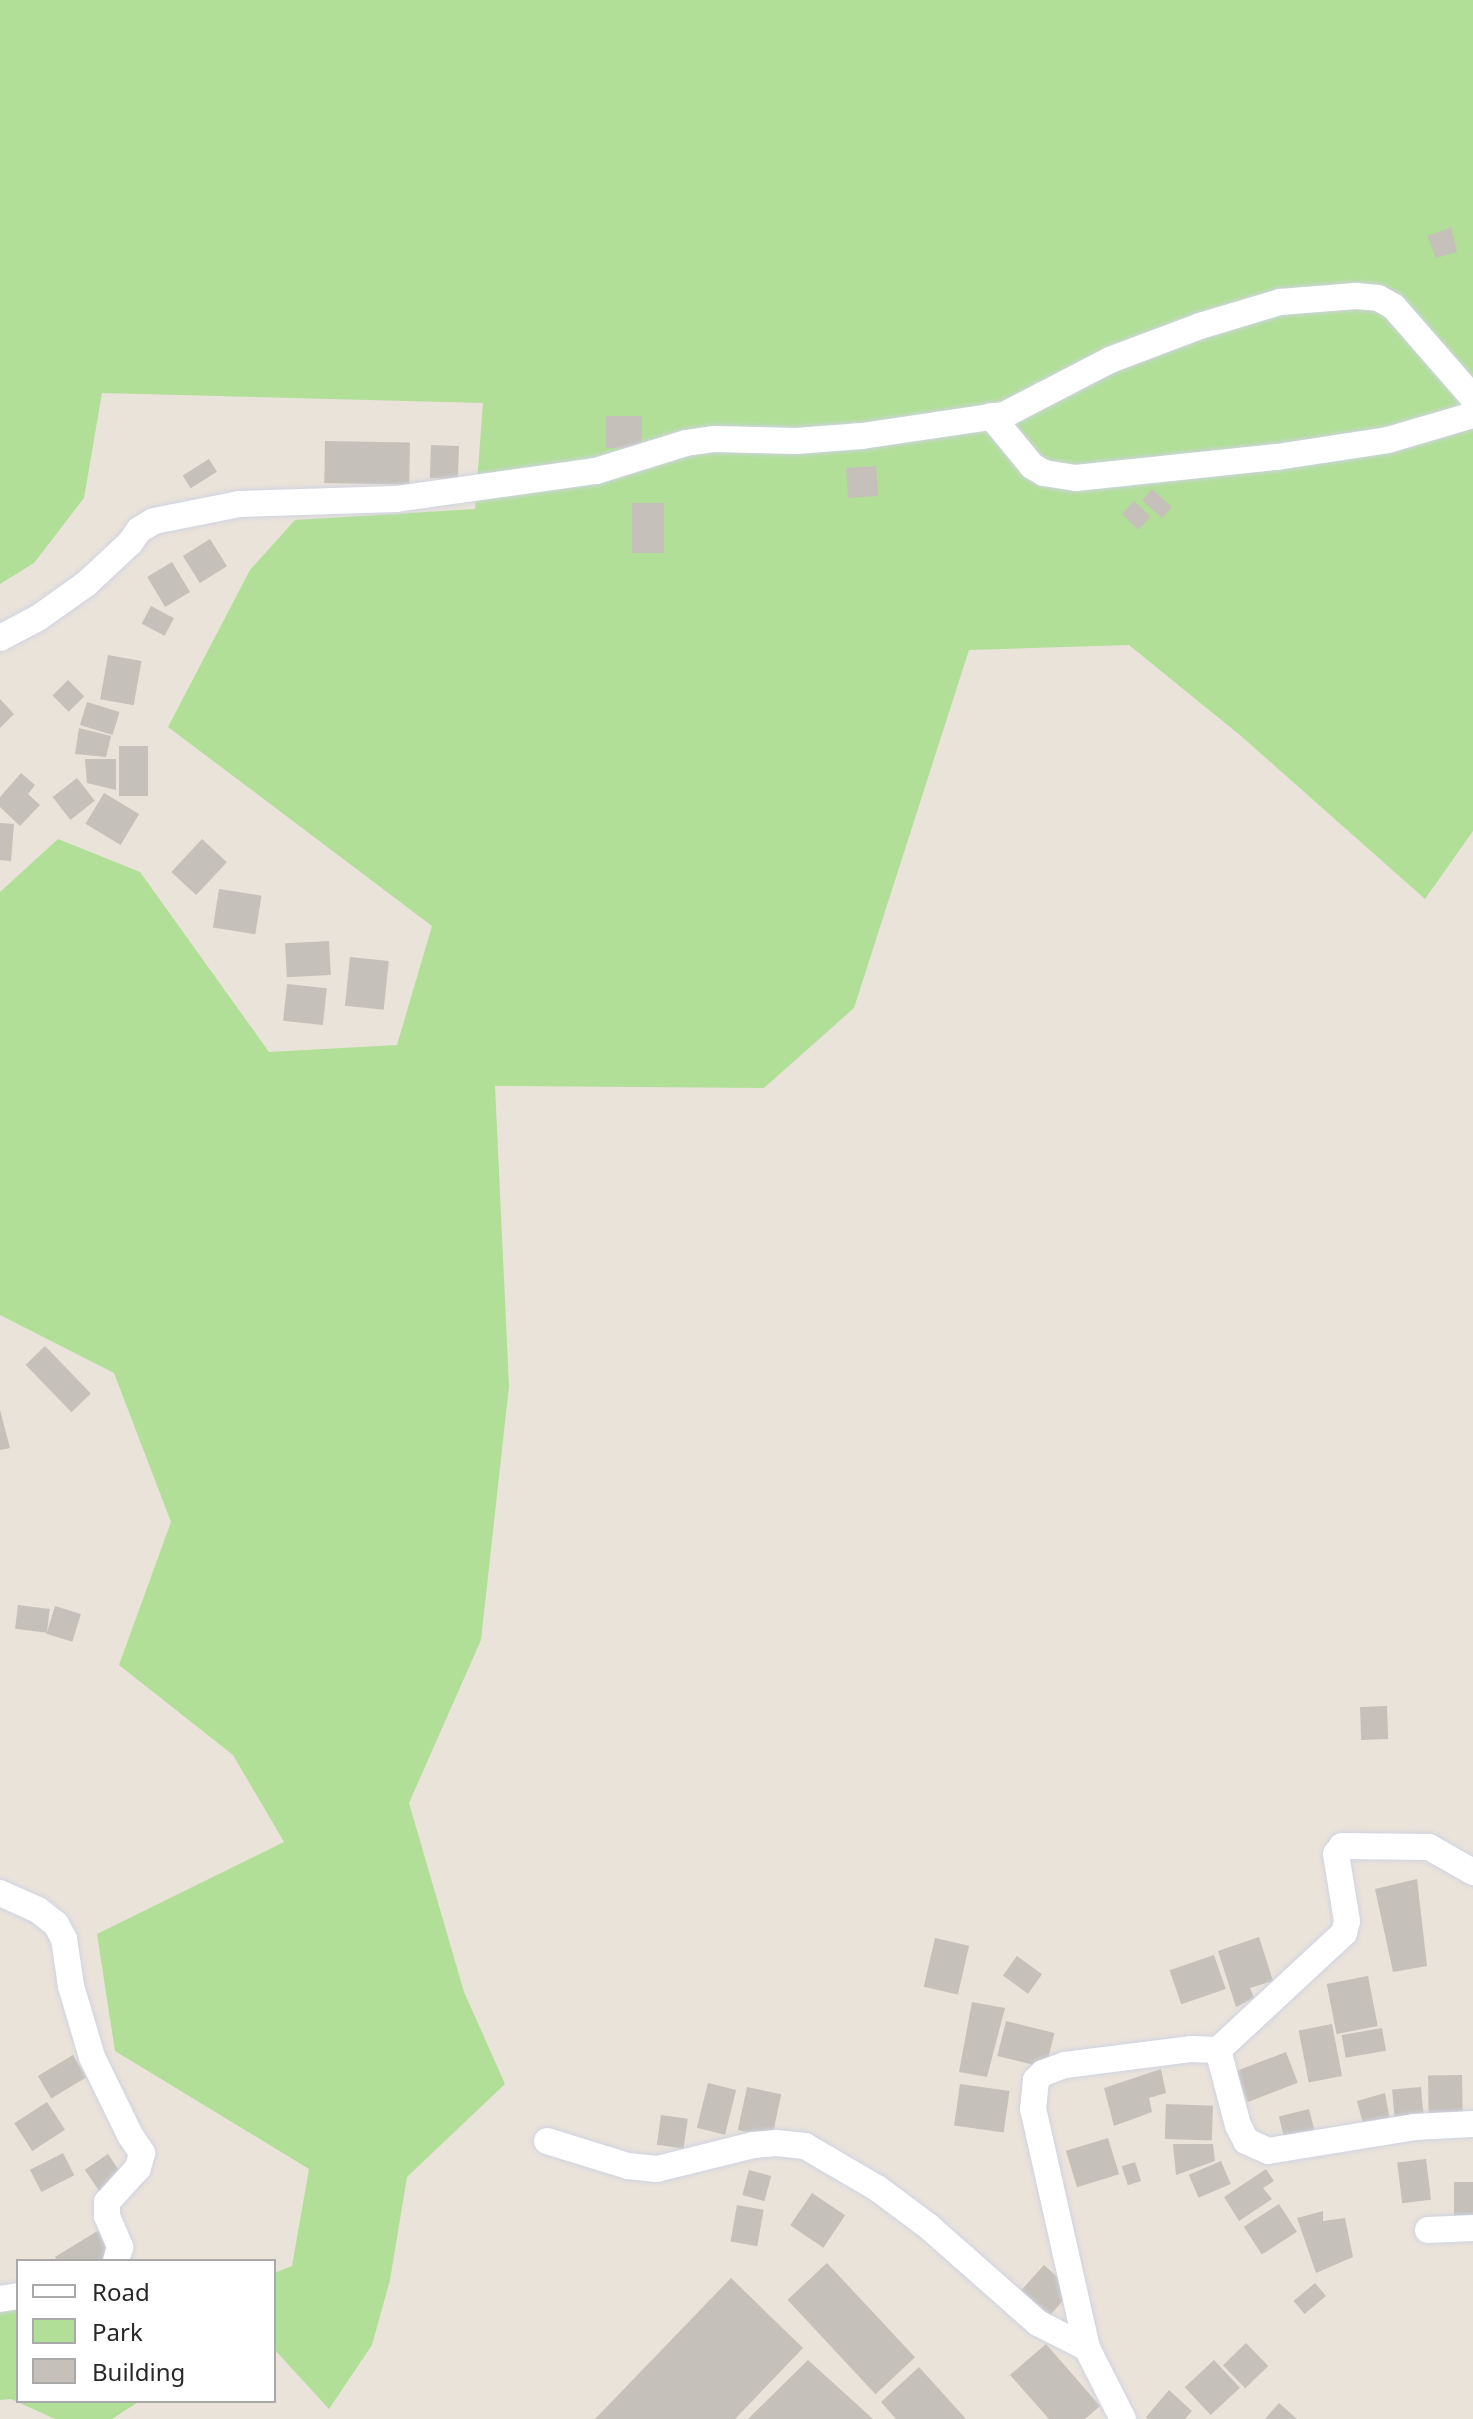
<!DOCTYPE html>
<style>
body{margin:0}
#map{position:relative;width:1473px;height:2419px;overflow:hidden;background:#eae3da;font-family:"Noto Sans",sans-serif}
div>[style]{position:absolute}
.green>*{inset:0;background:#b1df97}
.building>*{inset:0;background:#c5c0b9;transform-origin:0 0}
.roads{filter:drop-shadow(0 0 2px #cfd3e1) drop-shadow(0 0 2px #cfd3e1)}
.street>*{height:26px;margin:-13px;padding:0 13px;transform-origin:13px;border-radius:13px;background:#fff}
span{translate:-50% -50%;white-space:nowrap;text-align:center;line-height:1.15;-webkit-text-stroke:6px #fff;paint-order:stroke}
.legend{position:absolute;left:16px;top:2259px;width:260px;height:144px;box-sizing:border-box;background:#fff;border:2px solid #a9a9a9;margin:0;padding:10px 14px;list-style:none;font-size:24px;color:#282828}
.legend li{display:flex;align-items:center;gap:16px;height:40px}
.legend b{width:40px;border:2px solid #a9a9a9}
</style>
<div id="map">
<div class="green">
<i style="clip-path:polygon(0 0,1473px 0,1473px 831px,1425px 899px,1241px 736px,1129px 645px,969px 650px,854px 1008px,764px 1088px,495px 1086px,509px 1386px,481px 1640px,409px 1803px,464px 1992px,505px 2084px,407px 2177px,390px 2280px,372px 2345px,329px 2409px,274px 2349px,274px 2273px,292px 2266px,309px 2169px,115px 2051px,97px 1934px,284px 1842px,233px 1755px,119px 1665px,171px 1522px,114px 1373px,0 1315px,0 892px,58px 839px,140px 872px,269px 1052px,397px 1045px,432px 926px,168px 727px,250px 570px,295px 520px,475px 509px,483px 403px,102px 393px,84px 498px,34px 563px,0 584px)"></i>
<i style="clip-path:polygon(18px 2308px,18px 2401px,140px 2401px,112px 2419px,55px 2419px,11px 2399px,0 2400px,0 2312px)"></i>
</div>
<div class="building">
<i style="clip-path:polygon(1451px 227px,1457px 252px,1436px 258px,1427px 236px)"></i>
<i style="left:606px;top:416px;width:36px;height:32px"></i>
<i style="left:325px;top:441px;width:85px;height:42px;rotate:1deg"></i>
<i style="left:431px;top:445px;width:28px;height:33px;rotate:2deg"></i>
<i style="left:209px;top:459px;width:15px;height:31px;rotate:58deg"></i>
<i style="left:876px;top:466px;width:30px;height:30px;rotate:86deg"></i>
<i style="left:1152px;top:489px;width:27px;height:15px;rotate:42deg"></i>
<i style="left:1134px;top:501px;width:23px;height:18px;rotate:43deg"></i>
<i style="left:632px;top:503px;width:32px;height:50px"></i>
<i style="left:210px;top:539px;width:32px;height:32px;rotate:58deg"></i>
<i style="left:172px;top:562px;width:35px;height:29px;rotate:59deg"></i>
<i style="left:151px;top:606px;width:26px;height:20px;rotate:28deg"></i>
<i style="left:108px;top:655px;width:34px;height:45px;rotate:10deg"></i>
<i style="left:68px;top:680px;width:23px;height:22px;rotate:45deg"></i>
<i style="clip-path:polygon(0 699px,14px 714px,0 728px)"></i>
<i style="left:87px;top:702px;width:34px;height:24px;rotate:17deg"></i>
<i style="clip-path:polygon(79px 728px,111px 736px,106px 757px,75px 754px)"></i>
<i style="left:148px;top:746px;width:50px;height:29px;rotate:90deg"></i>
<i style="clip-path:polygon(85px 759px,116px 759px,116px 790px,87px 783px)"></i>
<i style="clip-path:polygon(21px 773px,35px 785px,28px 794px,40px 805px,20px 826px,0 807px,0 797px)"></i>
<i style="left:77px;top:778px;width:29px;height:31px;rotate:52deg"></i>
<i style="left:104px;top:793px;width:41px;height:36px;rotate:31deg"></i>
<i style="clip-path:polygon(0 823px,14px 824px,11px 861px,0 860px)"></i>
<i style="left:202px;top:839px;width:34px;height:45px;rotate:43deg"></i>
<i style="left:219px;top:889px;width:43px;height:39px;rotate:9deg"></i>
<i style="left:329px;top:941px;width:34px;height:44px;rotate:87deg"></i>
<i style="left:350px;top:957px;width:39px;height:49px;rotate:6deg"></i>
<i style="left:287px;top:984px;width:40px;height:37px;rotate:6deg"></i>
<i style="left:45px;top:1346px;width:66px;height:27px;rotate:46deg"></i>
<i style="clip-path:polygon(0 1410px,10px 1448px,0 1450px)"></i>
<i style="left:18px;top:1605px;width:32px;height:24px;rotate:7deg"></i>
<i style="left:55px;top:1606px;width:27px;height:29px;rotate:17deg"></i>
<i style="left:1387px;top:1706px;width:33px;height:27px;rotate:88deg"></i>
<i style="clip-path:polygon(1417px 1879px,1427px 1966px,1393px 1972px,1375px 1889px)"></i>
<i style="clip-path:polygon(1259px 1937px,1273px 1981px,1250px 1988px,1254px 1998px,1236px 2007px,1218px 1951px)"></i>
<i style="left:935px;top:1938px;width:35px;height:50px;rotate:13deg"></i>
<i style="left:1214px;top:1955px;width:36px;height:47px;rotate:71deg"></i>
<i style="left:1017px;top:1956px;width:31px;height:24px;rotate:36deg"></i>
<i style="left:1368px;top:1976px;width:51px;height:42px;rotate:79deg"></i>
<i style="clip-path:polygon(972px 2002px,1005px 2008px,987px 2077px,959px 2072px)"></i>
<i style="left:1006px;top:2021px;width:50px;height:36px;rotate:14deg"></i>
<i style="left:1332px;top:2024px;width:53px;height:34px;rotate:79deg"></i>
<i style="left:1382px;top:2028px;width:23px;height:41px;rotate:80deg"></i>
<i style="left:1286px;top:2052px;width:33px;height:54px;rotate:69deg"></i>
<i style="left:73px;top:2055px;width:26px;height:41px;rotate:59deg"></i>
<i style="clip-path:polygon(1161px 2069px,1166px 2093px,1149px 2098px,1152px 2112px,1114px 2126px,1104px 2088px)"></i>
<i style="left:1462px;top:2075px;width:44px;height:34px;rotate:89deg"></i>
<i style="left:708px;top:2083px;width:29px;height:46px;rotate:14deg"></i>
<i style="left:960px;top:2084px;width:50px;height:42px;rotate:8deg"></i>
<i style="left:747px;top:2087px;width:35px;height:44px;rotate:12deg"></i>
<i style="left:1421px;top:2087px;width:35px;height:29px;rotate:85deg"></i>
<i style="clip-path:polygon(1385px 2093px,1391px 2126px,1365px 2131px,1357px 2101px)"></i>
<i style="left:47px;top:2102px;width:33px;height:39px;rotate:57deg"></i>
<i style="left:1166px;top:2104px;width:47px;height:35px;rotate:2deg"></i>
<i style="left:1309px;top:2109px;width:33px;height:31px;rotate:76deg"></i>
<i style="left:661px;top:2115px;width:27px;height:30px;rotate:8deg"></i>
<i style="left:1108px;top:2138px;width:38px;height:44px;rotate:73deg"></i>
<i style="clip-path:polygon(1173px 2144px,1213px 2144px,1215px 2161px,1176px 2175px)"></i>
<i style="left:63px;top:2153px;width:25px;height:37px;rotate:63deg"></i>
<i style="left:108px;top:2154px;width:30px;height:28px;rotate:56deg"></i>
<i style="left:1426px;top:2159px;width:41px;height:29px;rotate:83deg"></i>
<i style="left:1221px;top:2161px;width:25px;height:35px;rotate:67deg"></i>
<i style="left:1135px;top:2162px;width:20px;height:14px;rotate:72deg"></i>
<i style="clip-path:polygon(1266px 2169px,1274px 2181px,1263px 2188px,1272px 2199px,1239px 2221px,1224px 2197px)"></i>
<i style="left:749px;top:2170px;width:23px;height:26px;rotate:15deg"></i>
<i style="left:1454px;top:2182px;width:19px;height:40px"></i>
<i style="left:812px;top:2193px;width:40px;height:39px;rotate:34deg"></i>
<i style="left:1279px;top:2204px;width:33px;height:42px;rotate:57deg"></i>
<i style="left:737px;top:2205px;width:27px;height:37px;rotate:10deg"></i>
<i style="clip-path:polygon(1323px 2211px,1323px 2221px,1345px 2218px,1353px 2257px,1316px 2273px,1297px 2218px)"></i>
<i style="clip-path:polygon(99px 2230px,113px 2253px,100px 2261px,57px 2261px,55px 2257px)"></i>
<i style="left:827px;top:2263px;width:129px;height:54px;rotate:47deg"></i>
<i style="left:1044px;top:2265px;width:38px;height:40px;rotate:42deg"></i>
<i style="clip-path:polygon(731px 2278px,803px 2348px,735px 2419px,595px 2419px)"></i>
<i style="left:1315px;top:2283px;width:17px;height:28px;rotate:50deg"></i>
<i style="left:1246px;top:2343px;width:32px;height:32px;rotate:46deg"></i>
<i style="clip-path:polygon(1046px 2344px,1100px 2406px,1085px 2419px,1049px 2419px,1010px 2375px)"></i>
<i style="clip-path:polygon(808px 2360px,873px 2419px,748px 2419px)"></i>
<i style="left:1214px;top:2360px;width:38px;height:40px;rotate:47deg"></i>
<i style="clip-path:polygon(919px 2367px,966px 2419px,896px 2419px,881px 2402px)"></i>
<i style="clip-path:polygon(1169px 2390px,1192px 2411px,1185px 2419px,1148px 2419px,1146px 2417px)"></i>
<i style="clip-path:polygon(1279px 2403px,1297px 2419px,1265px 2419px)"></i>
</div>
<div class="roads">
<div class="street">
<i style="left:991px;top:416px;width:65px;rotate:50.6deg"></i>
<i style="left:1032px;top:466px;width:14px;rotate:30deg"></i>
<i style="left:1044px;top:473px;width:32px;rotate:9deg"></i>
<i style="left:1076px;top:478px;width:202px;rotate:-6deg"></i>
<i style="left:1277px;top:457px;width:112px;rotate:-8.7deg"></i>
<i style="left:1388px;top:440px;width:89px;rotate:-16.4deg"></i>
<i style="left:0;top:638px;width:43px;rotate:-27.8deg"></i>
<i style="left:38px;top:618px;width:59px;rotate:-35.3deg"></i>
<i style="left:86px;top:584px;width:60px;rotate:-43deg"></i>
<i style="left:130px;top:543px;width:16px;rotate:-55deg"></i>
<i style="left:139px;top:530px;width:17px;rotate:-31deg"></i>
<i style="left:154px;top:521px;width:87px;rotate:-11.3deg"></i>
<i style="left:239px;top:504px;width:157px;rotate:-1.8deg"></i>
<i style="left:396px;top:499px;width:202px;rotate:-8deg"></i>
<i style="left:596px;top:471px;width:94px;rotate:-17.3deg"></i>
<i style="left:686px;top:443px;width:29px;rotate:-8deg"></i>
<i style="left:715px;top:439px;width:81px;rotate:1.4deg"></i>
<i style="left:796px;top:441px;width:66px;rotate:-4.3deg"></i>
<i style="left:862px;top:436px;width:144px;rotate:-8.4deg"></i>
<i style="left:1004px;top:415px;width:119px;rotate:-27.4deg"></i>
<i style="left:1110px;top:360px;width:96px;rotate:-20.7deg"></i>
<i style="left:1200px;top:326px;width:84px;rotate:-16.7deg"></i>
<i style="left:1280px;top:302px;width:76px;rotate:-4.5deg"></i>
<i style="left:1356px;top:296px;width:22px;rotate:5deg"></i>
<i style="left:1378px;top:298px;width:18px;rotate:29deg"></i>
<i style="left:1394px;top:307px;width:121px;rotate:49deg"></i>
<i style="left:0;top:1893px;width:42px;rotate:24.1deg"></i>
<i style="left:38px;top:1910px;width:23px;rotate:38deg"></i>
<i style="left:56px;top:1924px;width:17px;rotate:62deg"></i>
<i style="left:64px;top:1939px;width:48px;rotate:81.5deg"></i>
<i style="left:71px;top:1986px;width:74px;rotate:73.5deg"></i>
<i style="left:92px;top:2057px;width:87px;rotate:64deg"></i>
<i style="left:130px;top:2135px;width:22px;rotate:56deg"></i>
<i style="left:142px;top:2153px;width:16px;rotate:105deg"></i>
<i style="left:138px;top:2168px;width:46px;rotate:132.4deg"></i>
<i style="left:107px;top:2202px;width:14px;rotate:90deg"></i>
<i style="left:107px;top:2216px;width:34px;rotate:67deg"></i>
<i style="left:120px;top:2247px;width:15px;rotate:106deg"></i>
<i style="left:1218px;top:2050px;width:78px;rotate:75.1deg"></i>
<i style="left:1238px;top:2125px;width:18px;rotate:63deg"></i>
<i style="left:1246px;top:2141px;width:24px;rotate:24deg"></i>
<i style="left:1268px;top:2151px;width:148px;rotate:-9.3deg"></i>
<i style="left:1414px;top:2127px;width:59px;rotate:-2.9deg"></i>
<i style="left:547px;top:2141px;width:85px;rotate:17.2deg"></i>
<i style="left:628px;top:2166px;width:29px;rotate:6deg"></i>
<i style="left:657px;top:2169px;width:99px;rotate:-14deg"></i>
<i style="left:753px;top:2145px;width:23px;rotate:-5deg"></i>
<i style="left:776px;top:2143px;width:29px;rotate:6deg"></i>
<i style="left:805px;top:2146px;width:83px;rotate:30.3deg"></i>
<i style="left:877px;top:2188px;width:64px;rotate:36.7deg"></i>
<i style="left:928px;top:2226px;width:147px;rotate:41.4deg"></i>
<i style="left:1038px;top:2323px;width:55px;rotate:27deg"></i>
<i style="left:1428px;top:2230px;width:45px;rotate:-2.5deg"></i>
<i style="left:0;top:2299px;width:18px;rotate:-9deg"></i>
<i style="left:1123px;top:2419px;width:80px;rotate:-116.9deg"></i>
<i style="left:1087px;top:2348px;width:245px;rotate:-102.7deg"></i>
<i style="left:1033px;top:2109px;width:29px;rotate:-84deg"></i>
<i style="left:1036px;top:2080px;width:10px;rotate:-45deg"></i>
<i style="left:1043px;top:2073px;width:23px;rotate:-20deg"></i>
<i style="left:1065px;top:2065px;width:128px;rotate:-7.2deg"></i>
<i style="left:1192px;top:2049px;width:26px;rotate:2deg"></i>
<i style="left:1218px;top:2050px;width:172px;rotate:-42.9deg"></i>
<i style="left:1344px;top:1933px;width:12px;rotate:-76deg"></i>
<i style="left:1347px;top:1921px;width:68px;rotate:-99.3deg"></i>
<i style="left:1336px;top:1854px;width:10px;rotate:-53deg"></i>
<i style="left:1342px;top:1846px;width:87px;rotate:0.7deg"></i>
<i style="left:1429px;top:1847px;width:51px;rotate:29.6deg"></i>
</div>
</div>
<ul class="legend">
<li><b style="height:10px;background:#fff"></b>Road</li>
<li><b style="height:22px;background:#b1df97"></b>Park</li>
<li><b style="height:22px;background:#c5c0b9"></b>Building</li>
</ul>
</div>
